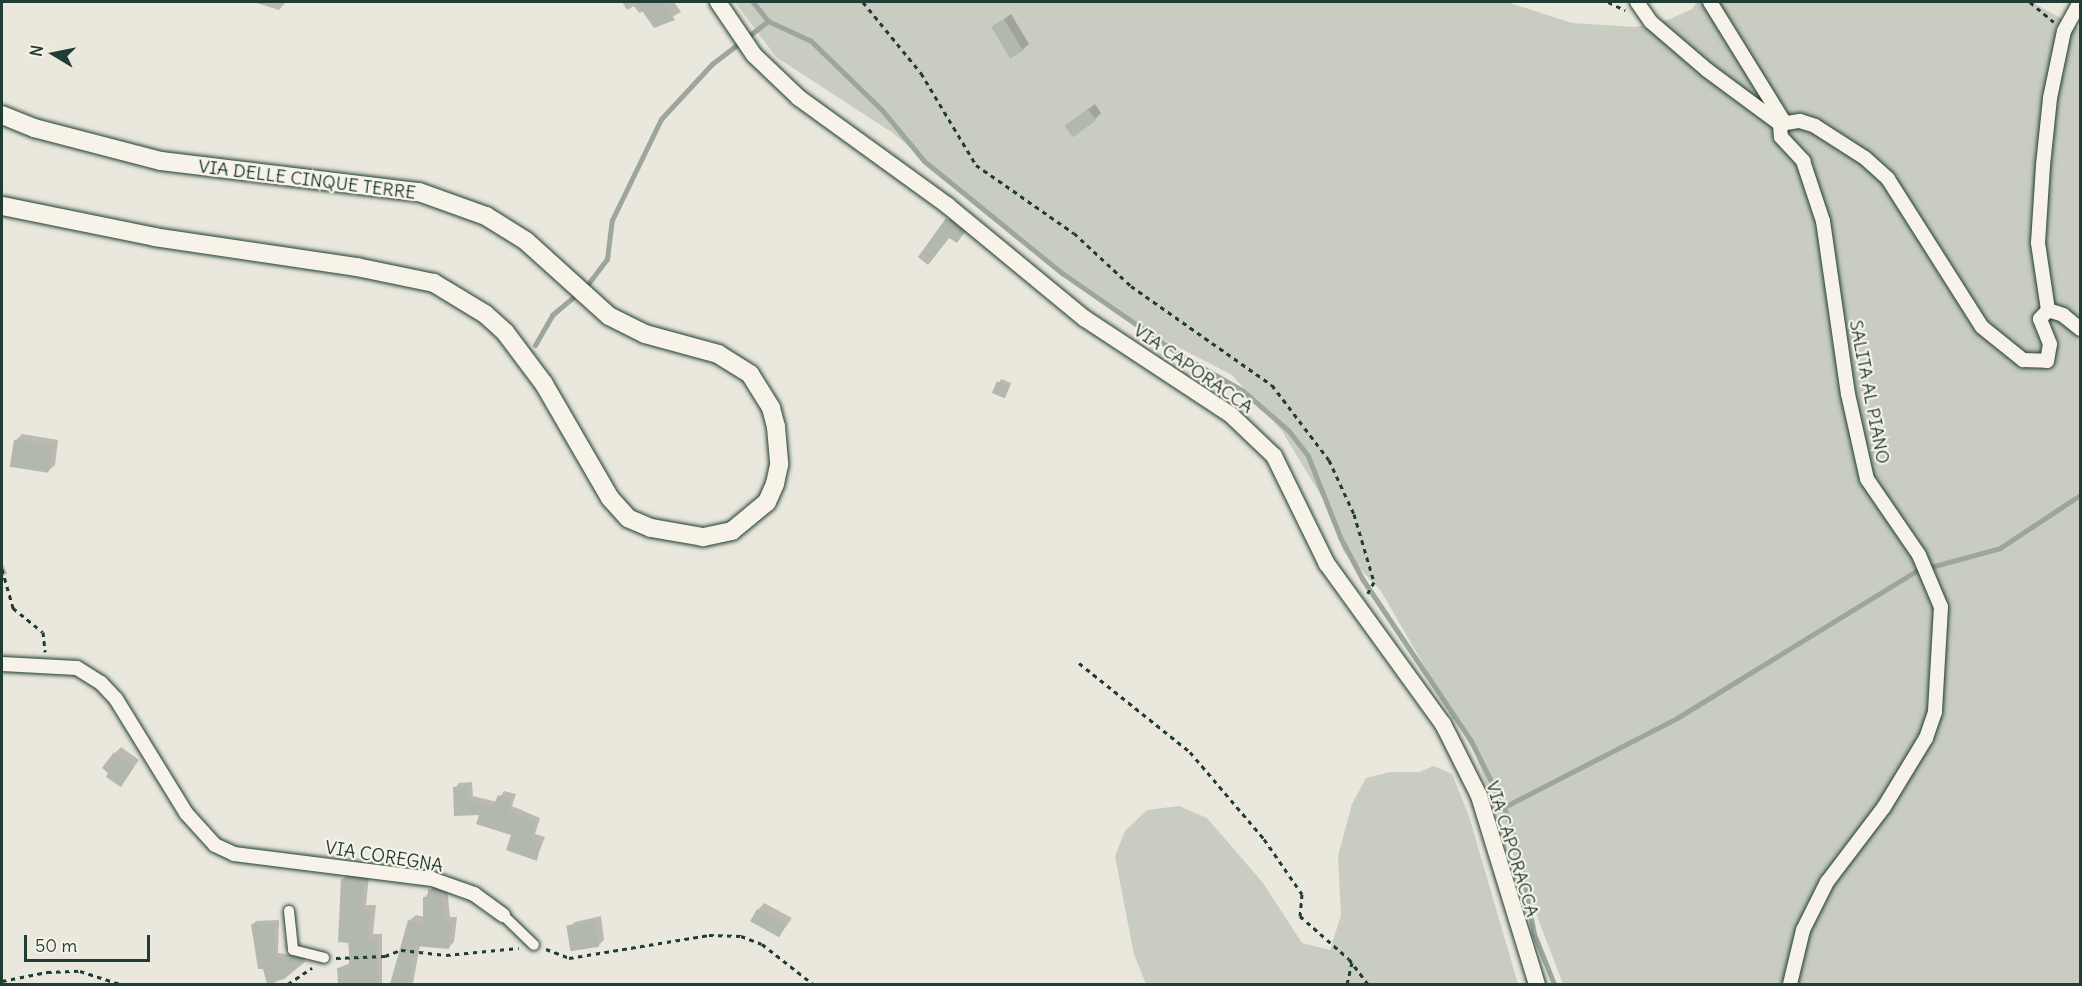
<!DOCTYPE html>
<style>
body{margin:0}
#map{position:relative;width:2082px;height:986px;overflow:hidden;background:#eae8dd;font-family:Delius,sans-serif}
div>[style]{position:absolute}
.green>*{inset:0;background:#c8ccc1}
.shadow>*{inset:0;background:#0003;transform-origin:0 0}
.stream>*{height:5px;margin:-2.5px;padding:0 2.5px;transform-origin:2.5px;border-radius:2.5px;background:#9ca69c}
.building>*{inset:0;background:#b2b8ae;transform-origin:0 0}
.path>*{height:3px;margin-top:-1.5px;transform-origin:0;background:repeating-linear-gradient(90deg,#1f3d34 0 4.5px,transparent 0 9px)}
.roads{filter:drop-shadow(0 0 2px #1f3d34) drop-shadow(0 0 2px #1f3d34)}
.pedestrian>*{height:10px;margin:-5px;padding:0 5px;transform-origin:5px;border-radius:5px;background:#f7f3e8}
.minor>*{height:14px;margin:-7px;padding:0 7px;transform-origin:7px;border-radius:7px;background:#f7f3e8}
.tertiary>*{height:16px;margin:-8px;padding:0 8px;transform-origin:8px;border-radius:8px;background:#f7f3e8}
.secondary>*{height:18px;margin:-9px;padding:0 9px;transform-origin:9px;border-radius:9px;background:#f7f3e8}
span{translate:-50% -50%;white-space:nowrap;text-align:center;line-height:1.15;-webkit-text-stroke:4.5px #f7f3e8;paint-order:stroke}
.street-label{font-size:18px;color:#1f3d34}
.frame{position:absolute;inset:0;border:3px solid #1f3d34;pointer-events:none}
.north{position:absolute;left:24px;top:24px;width:60px;height:60px;-webkit-text-stroke:4px #f7f3e8;paint-order:stroke;rotate:280deg;font-size:16px;font-weight:700;line-height:24px;text-align:center;color:#1f3d34}
.north::after{content:'';display:block;margin:auto;width:21px;height:27px;background:#1f3d34;clip-path:polygon(50% 0,100% 100%,50% 72%,0 100%)}
.scale{position:absolute;left:24px;top:935px;width:126px;height:27px;box-sizing:border-box;border:3px solid #1f3d34;border-top:0;padding-left:8px;font-size:18px;line-height:21px;white-space:nowrap;color:#1f3d34;-webkit-text-stroke:4px #f7f3e8;paint-order:stroke}
</style>
<div id="map">
<div class="green">
<i style="clip-path:polygon(735px 2px,1507px 2px,1572px 23px,1635px 27px,1668px 20px,1692px 9px,1697px 2px,2032px 2px,2080px 29px,2080px 984px,1563px 984px,1475px 754px,1381px 591px,1344px 552px,1323px 499px,1282px 431px,1232px 375px,1145px 330px,1045px 262px,893px 133px,776px 57px)"></i>
<i style="clip-path:polygon(1434px 766px,1452px 774px,1469px 816px,1518px 984px,1146px 984px,1134px 955px,1115px 856px,1125px 831px,1147px 810px,1179px 806px,1207px 818px,1263px 883px,1302px 943px,1330px 950px,1341px 915px,1338px 856px,1352px 804px,1366px 778px,1390px 772px,1419px 772px)"></i>
</div>
<div class="shadow">
<i style="clip-path:polygon(253px 2px,286px 2px,279px 10px)"></i>
<i style="clip-path:polygon(622px 2px,674px 2px,681px 12px,655px 26px,644px 11px,639px 13px,634px 6px,627px 10px)"></i>
<i style="clip-path:polygon(1011px 14px,1029px 44px,1022px 50px,993px 27px)"></i>
<i style="clip-path:polygon(1095px 104px,1101px 113px,1095px 119px,1066px 125px)"></i>
<i style="clip-path:polygon(957px 209px,966px 232px,956px 241px,950px 237px,928px 263px,920px 257px)"></i>
<i style="left:1001px;top:379px;width:11px;height:16px;rotate:22deg"></i>
<i style="clip-path:polygon(22px 434px,58px 440px,55px 465px,48px 471px,15px 441px)"></i>
<i style="clip-path:polygon(2px 562px,7px 573px,2px 578px)"></i>
<i style="clip-path:polygon(121px 747px,139px 760px,121px 785px,115px 753px)"></i>
<i style="clip-path:polygon(472px 782px,473px 796px,497px 802px,504px 791px,516px 794px,512px 806px,540px 818px,535px 834px,545px 837px,536px 860px,513px 835px,481px 813px,455px 788px,459px 783px)"></i>
<i style="clip-path:polygon(348px 874px,369px 876px,366px 905px,376px 905px,373px 934px,382px 934px,382px 984px,339px 984px,338px 968px,350px 963px,342px 880px)"></i>
<i style="clip-path:polygon(435px 884px,447px 887px,450px 917px,457px 917px,454px 942px,448px 948px,420px 945px,413px 984px,392px 984px,410px 920px,416px 915px,425px 917px,425px 897px)"></i>
<i style="clip-path:polygon(764px 903px,792px 918px,780px 935px,758px 910px)"></i>
<i style="clip-path:polygon(601px 916px,604px 940px,598px 946px,569px 927px,575px 922px)"></i>
<i style="clip-path:polygon(279px 920px,278px 953px,308px 957px,276px 979px,275px 984px,269px 984px,252px 925px,256px 921px)"></i>
</div>
<div class="stream">
<i style="left:753px;top:2px;width:24px;rotate:52deg"></i>
<i style="left:768px;top:21px;width:47px;rotate:24.9deg"></i>
<i style="left:811px;top:41px;width:99px;rotate:44.2deg"></i>
<i style="left:882px;top:110px;width:66px;rotate:50.5deg"></i>
<i style="left:924px;top:161px;width:178px;rotate:39.1deg"></i>
<i style="left:1062px;top:273px;width:146px;rotate:34.7deg"></i>
<i style="left:1182px;top:356px;width:70px;rotate:29.8deg"></i>
<i style="left:1243px;top:391px;width:60px;rotate:40.9deg"></i>
<i style="left:1288px;top:430px;width:33px;rotate:52deg"></i>
<i style="left:1308px;top:456px;width:87px;rotate:68.4deg"></i>
<i style="left:1340px;top:537px;width:49px;rotate:61.9deg"></i>
<i style="left:1363px;top:580px;width:194px;rotate:56.1deg"></i>
<i style="left:1471px;top:741px;width:74px;rotate:63.4deg"></i>
<i style="left:1504px;top:807px;width:49px;rotate:72.3deg"></i>
<i style="left:1519px;top:854px;width:81px;rotate:79.4deg"></i>
<i style="left:1534px;top:934px;width:54px;rotate:68.2deg"></i>
<i style="left:585px;top:288px;width:36px;rotate:-53deg"></i>
<i style="left:607px;top:259px;width:39px;rotate:-83deg"></i>
<i style="left:612px;top:220px;width:112px;rotate:-64.1deg"></i>
<i style="left:661px;top:119px;width:75px;rotate:-47.2deg"></i>
<i style="left:712px;top:64px;width:71px;rotate:-37.5deg"></i>
<i style="left:535px;top:345px;width:34px;rotate:-60deg"></i>
<i style="left:552px;top:315px;width:34px;rotate:-40deg"></i>
<i style="left:1504px;top:807px;width:195px;rotate:-27.2deg"></i>
<i style="left:1677px;top:718px;width:281px;rotate:-31.6deg"></i>
<i style="left:1916px;top:571px;width:87px;rotate:-15.3deg"></i>
<i style="left:2000px;top:548px;width:96px;rotate:-33.5deg"></i>
</div>
<div class="building">
<i style="clip-path:polygon(636px 2px,663px 2px,675px 20px,654px 28px)"></i>
<i style="left:1004px;top:19px;width:37px;height:15px;rotate:59deg"></i>
<i style="left:1088px;top:109px;width:14px;height:29px;rotate:54deg"></i>
<i style="clip-path:polygon(946px 218px,964px 233px,957px 243px,949px 238px,928px 265px,918px 257px)"></i>
<i style="left:997px;top:381px;width:13px;height:13px;rotate:23deg"></i>
<i style="left:14px;top:440px;width:39px;height:27px;rotate:9deg"></i>
<i style="clip-path:polygon(114px 752px,134px 767px,121px 787px,106px 777px,108px 773px,102px 768px)"></i>
<i style="clip-path:polygon(468px 786px,469px 800px,493px 806px,498px 795px,512px 799px,508px 811px,536px 822px,531px 839px,541px 842px,537px 861px,506px 850px,511px 835px,476px 824px,479px 815px,454px 816px,453px 787px)"></i>
<i style="clip-path:polygon(341px 879px,364px 881px,361px 910px,371px 910px,368px 939px,377px 939px,377px 984px,338px 984px,337px 968px,349px 968px,349px 943px,338px 942px)"></i>
<i style="clip-path:polygon(428px 889px,442px 892px,444px 922px,452px 922px,449px 949px,416px 946px,409px 984px,390px 984px,408px 920px,423px 924px,423px 897px,428px 897px)"></i>
<i style="left:757px;top:909px;width:33px;height:14px;rotate:29deg"></i>
<i style="left:595px;top:921px;width:26px;height:29px;rotate:81deg"></i>
<i style="clip-path:polygon(251px 924px,275px 924px,275px 957px,306px 961px,284px 979px,267px 984px,263px 969px,258px 969px)"></i>
</div>
<div class="path">
<i style="left:863px;top:2px;width:92px;rotate:50.8deg"></i>
<i style="left:921px;top:73px;width:107px;rotate:59.1deg"></i>
<i style="left:976px;top:165px;width:119px;rotate:34.8deg"></i>
<i style="left:1074px;top:233px;width:78px;rotate:42.9deg"></i>
<i style="left:1131px;top:286px;width:172px;rotate:35.1deg"></i>
<i style="left:1272px;top:385px;width:94px;rotate:52.8deg"></i>
<i style="left:1329px;top:460px;width:60px;rotate:65.2deg"></i>
<i style="left:1354px;top:514px;width:71px;rotate:73.6deg"></i>
<i style="left:1374px;top:582px;width:13px;rotate:119deg"></i>
<i style="left:1608px;top:2px;width:19px;rotate:25deg"></i>
<i style="left:2030px;top:2px;width:31px;rotate:40deg"></i>
<i style="left:2px;top:569px;width:41px;rotate:74.2deg"></i>
<i style="left:13px;top:608px;width:38px;rotate:39deg"></i>
<i style="left:43px;top:632px;width:20px;rotate:84deg"></i>
<i style="left:1079px;top:663px;width:142px;rotate:38.7deg"></i>
<i style="left:1190px;top:752px;width:114px;rotate:49.6deg"></i>
<i style="left:1264px;top:839px;width:67px;rotate:55.4deg"></i>
<i style="left:1302px;top:894px;width:22px;rotate:95deg"></i>
<i style="left:1300px;top:916px;width:65px;rotate:41.3deg"></i>
<i style="left:1349px;top:959px;width:31px;rotate:53deg"></i>
<i style="left:546px;top:949px;width:25px;rotate:21deg"></i>
<i style="left:569px;top:958px;width:142px;rotate:-9.3deg"></i>
<i style="left:709px;top:935px;width:32px;rotate:2deg"></i>
<i style="left:741px;top:936px;width:22px;rotate:21deg"></i>
<i style="left:762px;top:944px;width:65px;rotate:38.1deg"></i>
<i style="left:336px;top:958px;width:49px;rotate:-2.3deg"></i>
<i style="left:385px;top:956px;width:17px;rotate:-21deg"></i>
<i style="left:401px;top:950px;width:45px;rotate:6.3deg"></i>
<i style="left:446px;top:955px;width:73px;rotate:-5.5deg"></i>
<i style="left:2px;top:981px;width:46px;rotate:-11.3deg"></i>
<i style="left:47px;top:972px;width:33px;rotate:-2deg"></i>
<i style="left:80px;top:971px;width:42px;rotate:18deg"></i>
<i style="left:288px;top:984px;width:29px;rotate:-34deg"></i>
<i style="left:1347px;top:984px;width:22px;rotate:-77deg"></i>
</div>
<div class="roads">
<div class="pedestrian">
<i style="left:289px;top:911px;width:39px;rotate:84deg"></i>
<i style="left:293px;top:950px;width:32px;rotate:14deg"></i>
<i style="left:503px;top:915px;width:43px;rotate:44.1deg"></i>
</div>
<div class="minor">
<i style="left:1637px;top:2px;width:24px;rotate:55deg"></i>
<i style="left:1651px;top:22px;width:74px;rotate:40.6deg"></i>
<i style="left:1707px;top:70px;width:91px;rotate:36.5deg"></i>
<i style="left:1710px;top:2px;width:141px;rotate:58.3deg"></i>
<i style="left:1780px;top:124px;width:13px;rotate:86deg"></i>
<i style="left:1781px;top:137px;width:33px;rotate:47deg"></i>
<i style="left:1803px;top:161px;width:63px;rotate:71.6deg"></i>
<i style="left:1823px;top:221px;width:175px;rotate:81.8deg"></i>
<i style="left:1848px;top:394px;width:87px;rotate:77.4deg"></i>
<i style="left:1867px;top:479px;width:92px;rotate:55.6deg"></i>
<i style="left:1919px;top:555px;width:56px;rotate:67.1deg"></i>
<i style="left:1941px;top:607px;width:105px;rotate:93.3deg"></i>
<i style="left:1935px;top:712px;width:28px;rotate:109deg"></i>
<i style="left:1926px;top:738px;width:81px;rotate:121.3deg"></i>
<i style="left:1884px;top:807px;width:94px;rotate:127.2deg"></i>
<i style="left:1827px;top:882px;width:54px;rotate:116.6deg"></i>
<i style="left:1803px;top:930px;width:56px;rotate:103.5deg"></i>
<i style="left:1780px;top:124px;width:20px;rotate:-9deg"></i>
<i style="left:1800px;top:121px;width:16px;rotate:18deg"></i>
<i style="left:1815px;top:126px;width:59px;rotate:32.6deg"></i>
<i style="left:1865px;top:158px;width:31px;rotate:42deg"></i>
<i style="left:1888px;top:179px;width:175px;rotate:57.6deg"></i>
<i style="left:1982px;top:327px;width:53px;rotate:38.8deg"></i>
<i style="left:2023px;top:360px;width:24px;rotate:2deg"></i>
<i style="left:2047px;top:361px;width:17px;rotate:-80deg"></i>
<i style="left:2050px;top:344px;width:27px;rotate:-112deg"></i>
<i style="left:2040px;top:319px;width:12px;rotate:-48deg"></i>
<i style="left:2048px;top:310px;width:16px;rotate:18deg"></i>
<i style="left:2063px;top:315px;width:22px;rotate:39deg"></i>
<i style="left:2048px;top:310px;width:68px;rotate:-98.5deg"></i>
<i style="left:2038px;top:243px;width:78px;rotate:-86.3deg"></i>
<i style="left:2043px;top:165px;width:67px;rotate:-84deg"></i>
<i style="left:2050px;top:98px;width:68px;rotate:-78.2deg"></i>
<i style="left:2064px;top:31px;width:33px;rotate:-61deg"></i>
<i style="left:2px;top:664px;width:75px;rotate:3.1deg"></i>
<i style="left:77px;top:668px;width:28px;rotate:32deg"></i>
<i style="left:101px;top:683px;width:22px;rotate:47deg"></i>
<i style="left:116px;top:699px;width:134px;rotate:58.4deg"></i>
<i style="left:186px;top:813px;width:43px;rotate:47.8deg"></i>
<i style="left:215px;top:845px;width:21px;rotate:25deg"></i>
<i style="left:234px;top:854px;width:200px;rotate:7.2deg"></i>
<i style="left:432px;top:879px;width:45px;rotate:19.7deg"></i>
<i style="left:474px;top:894px;width:36px;rotate:36deg"></i>
</div>
<div class="tertiary">
<i style="left:718px;top:2px;width:64px;rotate:55.8deg"></i>
<i style="left:754px;top:55px;width:62px;rotate:43.7deg"></i>
<i style="left:799px;top:98px;width:184px;rotate:35.9deg"></i>
<i style="left:948px;top:206px;width:176px;rotate:39.5deg"></i>
<i style="left:1084px;top:318px;width:176px;rotate:33.4deg"></i>
<i style="left:1231px;top:415px;width:59px;rotate:43.6deg"></i>
<i style="left:1274px;top:456px;width:120px;rotate:63.9deg"></i>
<i style="left:1327px;top:564px;width:198px;rotate:54.1deg"></i>
<i style="left:1443px;top:724px;width:80px;rotate:63.4deg"></i>
<i style="left:1479px;top:796px;width:197px;rotate:72.9deg"></i>
</div>
<div class="secondary">
<i style="left:2px;top:115px;width:35px;rotate:22deg"></i>
<i style="left:34px;top:128px;width:131px;rotate:14.6deg"></i>
<i style="left:161px;top:161px;width:260px;rotate:6.9deg"></i>
<i style="left:419px;top:192px;width:71px;rotate:19.7deg"></i>
<i style="left:486px;top:216px;width:47px;rotate:32deg"></i>
<i style="left:526px;top:241px;width:112px;rotate:42.1deg"></i>
<i style="left:609px;top:316px;width:40px;rotate:26.6deg"></i>
<i style="left:645px;top:334px;width:76px;rotate:15.3deg"></i>
<i style="left:718px;top:354px;width:38px;rotate:32deg"></i>
<i style="left:750px;top:374px;width:40px;rotate:58deg"></i>
<i style="left:771px;top:408px;width:20px;rotate:75deg"></i>
<i style="left:776px;top:427px;width:38px;rotate:85deg"></i>
<i style="left:779px;top:465px;width:19px;rotate:102deg"></i>
<i style="left:775px;top:484px;width:20px;rotate:114deg"></i>
<i style="left:767px;top:502px;width:45px;rotate:140.4deg"></i>
<i style="left:732px;top:531px;width:30px;rotate:168deg"></i>
<i style="left:703px;top:537px;width:53px;rotate:-170.2deg"></i>
<i style="left:651px;top:528px;width:25px;rotate:-157deg"></i>
<i style="left:628px;top:518px;width:27px;rotate:-132deg"></i>
<i style="left:610px;top:498px;width:132px;rotate:-120.1deg"></i>
<i style="left:544px;top:384px;width:65px;rotate:-126.9deg"></i>
<i style="left:505px;top:332px;width:27px;rotate:-138deg"></i>
<i style="left:485px;top:314px;width:60px;rotate:-148.7deg"></i>
<i style="left:434px;top:283px;width:79px;rotate:-168.3deg"></i>
<i style="left:357px;top:267px;width:204px;rotate:-171.6deg"></i>
<i style="left:155px;top:237px;width:156px;rotate:-168.5deg"></i>
</div>
</div>
<div class="street-label">
<span style="left:307px;top:180px;rotate:7deg">VIA DELLE CINQUE TERRE</span>
<span style="left:1193px;top:369px;rotate:35deg">VIA CAPORACCA</span>
<span style="left:1869px;top:392px;rotate:79deg">SALITA AL PIANO</span>
<span style="left:1512px;top:849px;rotate:73deg">VIA CAPORACCA</span>
<span style="left:384px;top:857px;rotate:9deg">VIA COREGNA</span>
</div>
<div class="frame"></div>
<div class="north">N</div>
<div class="scale">50 m</div>
</div>
